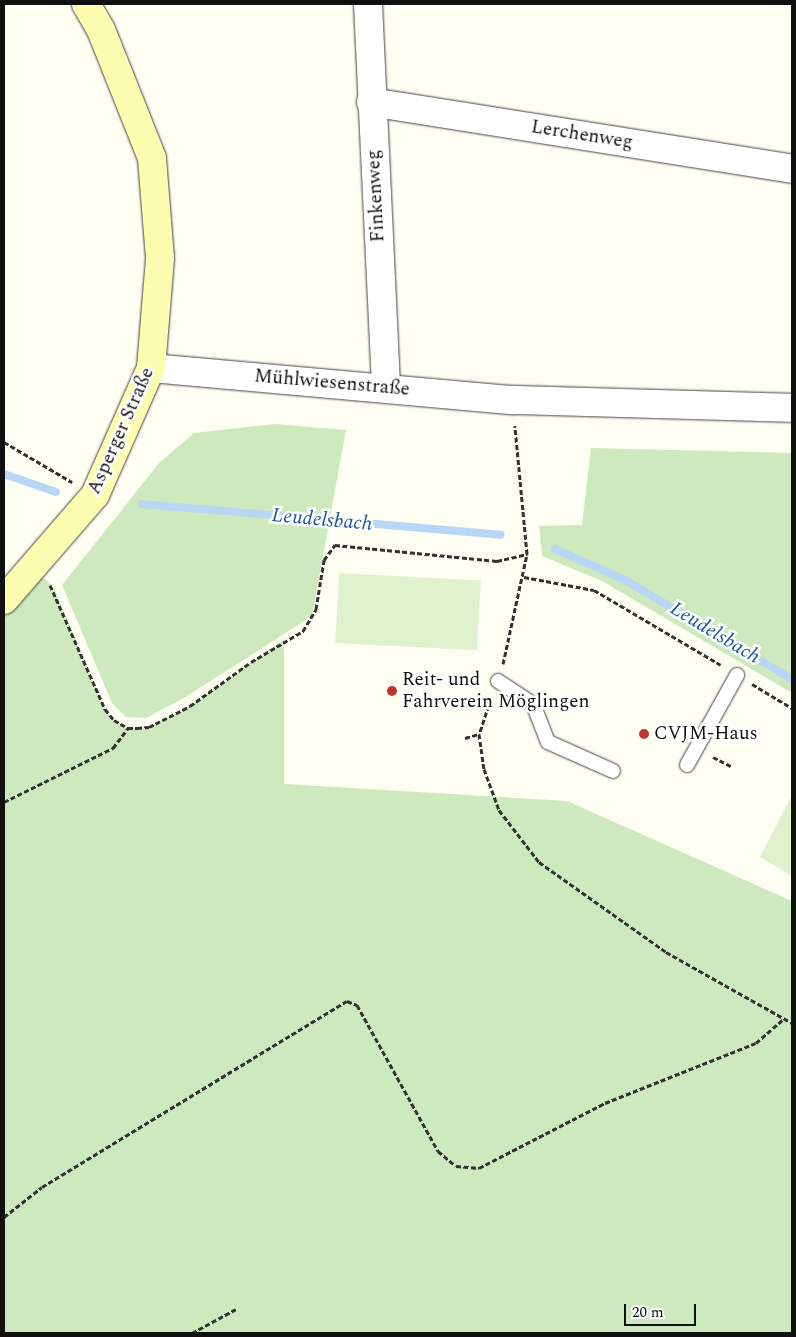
<!DOCTYPE html>
<meta charset="utf-8">
<style>
body{margin:0}
#map{position:relative;width:796px;height:1337px;overflow:hidden;background:#fffef3;font-family:Spectral,serif}
div>[style]{position:absolute}
.green>*{inset:0;background:#cee9bd}
.pitch>*{inset:0;background:#e0f1ce;transform-origin:0 0}
.stream>*{height:8px;margin:-4px;padding:0 4px;transform-origin:4px;border-radius:4px;background:#b9d7f5}
.path>*{height:3px;margin-top:-1.5px;transform-origin:0;background:repeating-linear-gradient(90deg,#323232 0 5px,transparent 0 7.5px)}
.roads{filter:drop-shadow(0 0 1px #434343) drop-shadow(0 0 1px #434343)}
.lane>*{height:14px;margin:-7px;padding:0 7px;transform-origin:7px;border-radius:7px;background:#fff}
.street>*{height:28px;margin:-14px;padding:0 14px;transform-origin:14px;border-radius:14px;background:#fff}
.secondary>*{height:28px;margin:-14px;padding:0 14px;transform-origin:14px;border-radius:14px;background:#fcfdb0}
.dots>*{width:14px;height:14px;translate:-50% -50%;box-sizing:border-box;border:2px solid #fff;border-radius:50%}
span{translate:-50% -50%;white-space:nowrap;text-align:center;line-height:1.15;-webkit-text-stroke:5px #fff;paint-order:stroke}
.street-label{font-size:19px;color:#101010}
.poi-label{font-size:19px;color:#101010}
.left{translate:0 -50%;text-align:left}
.water-label{font-size:20px;color:#1a54a1;font-style:italic}
.frame{position:absolute;inset:0;border:5px solid #101010;pointer-events:none}
.scale{position:absolute;left:624px;top:1304px;width:72px;height:22px;box-sizing:border-box;border:2px solid #101010;border-top:0;padding-left:6px;font-size:15px;line-height:18px;white-space:nowrap;color:#101010;-webkit-text-stroke:4px #fff;paint-order:stroke}
</style>
<div id="map">
<div class="green">
<i style="clip-path:polygon(275px 424px,346px 430px,312px 616px,184px 698px,146px 718px,126px 717px,112px 703px,62px 585px,159px 463px,194px 433px)"></i>
<i style="clip-path:polygon(591px 448px,792px 453px,792px 693px,602px 581px,542px 556px,539px 526px,582px 525px)"></i>
<i style="clip-path:polygon(34px 569px,54px 588px,105px 709px,114px 720px,128px 728px,149px 727px,190px 706px,284px 639px,284px 784px,567px 801px,792px 901px,792px 1333px,4px 1333px,4px 600px)"></i>
</div>
<div class="pitch">
<i style="left:339px;top:573px;width:142px;height:70px;rotate:3deg"></i>
<i style="clip-path:polygon(792px 795px,792px 876px,760px 857px)"></i>
</div>
<div class="stream">
<i style="left:4px;top:474px;width:55px;rotate:19.1deg"></i>
<i style="left:142px;top:504px;width:360px;rotate:4.9deg"></i>
<i style="left:555px;top:549px;width:77px;rotate:23.9deg"></i>
<i style="left:625px;top:580px;width:194px;rotate:30.7deg"></i>
</div>
<div class="path">
<i style="left:4px;top:442px;width:79px;rotate:30.5deg"></i>
<i style="left:524px;top:577px;width:71px;rotate:10.5deg"></i>
<i style="left:594px;top:590px;width:147px;rotate:30.6deg"></i>
<i style="left:50px;top:585px;width:136px;rotate:66.1deg"></i>
<i style="left:105px;top:709px;width:14px;rotate:51deg"></i>
<i style="left:114px;top:720px;width:16px;rotate:30deg"></i>
<i style="left:128px;top:728px;width:9px"></i>
<i style="left:137px;top:728px;width:12px;rotate:-5deg"></i>
<i style="left:149px;top:727px;width:46px;rotate:-27.1deg"></i>
<i style="left:190px;top:706px;width:75px;rotate:-35.8deg"></i>
<i style="left:251px;top:662px;width:61px;rotate:-30.8deg"></i>
<i style="left:303px;top:631px;width:26px;rotate:-59deg"></i>
<i style="left:316px;top:609px;width:50px;rotate:-80.7deg"></i>
<i style="left:324px;top:560px;width:19px;rotate:-54deg"></i>
<i style="left:335px;top:545px;width:163px;rotate:5.6deg"></i>
<i style="left:497px;top:561px;width:31px;rotate:-13deg"></i>
<i style="left:503px;top:664px;width:113px;rotate:-77.7deg"></i>
<i style="left:527px;top:554px;width:129px;rotate:-95.4deg"></i>
<i style="left:752px;top:684px;width:47px;rotate:31deg"></i>
<i style="left:491px;top:698px;width:38px;rotate:108deg"></i>
<i style="left:479px;top:734px;width:35px;rotate:82deg"></i>
<i style="left:484px;top:769px;width:44px;rotate:69.9deg"></i>
<i style="left:499px;top:810px;width:66px;rotate:52.4deg"></i>
<i style="left:539px;top:862px;width:156px;rotate:35.3deg"></i>
<i style="left:666px;top:952px;width:145px;rotate:29.4deg"></i>
<i style="left:465px;top:738px;width:15px;rotate:-16deg"></i>
<i style="left:713px;top:757px;width:20px;rotate:27deg"></i>
<i style="left:4px;top:802px;width:122px;rotate:-26.4deg"></i>
<i style="left:113px;top:748px;width:25px;rotate:-53deg"></i>
<i style="left:4px;top:1217px;width:48px;rotate:-38.3deg"></i>
<i style="left:42px;top:1187px;width:357px;rotate:-31.4deg"></i>
<i style="left:347px;top:1001px;width:11px;rotate:22deg"></i>
<i style="left:357px;top:1005px;width:167px;rotate:61deg"></i>
<i style="left:438px;top:1151px;width:23px;rotate:40deg"></i>
<i style="left:456px;top:1166px;width:23px;rotate:5deg"></i>
<i style="left:479px;top:1168px;width:142px;rotate:-27.3deg"></i>
<i style="left:605px;top:1103px;width:162px;rotate:-21.7deg"></i>
<i style="left:756px;top:1043px;width:37px;rotate:-41deg"></i>
<i style="left:192px;top:1333px;width:50px;rotate:-28.6deg"></i>
</div>
<div class="roads">
<div class="lane">
<i style="left:498px;top:681px;width:42px;rotate:33.3deg"></i>
<i style="left:533px;top:704px;width:41px;rotate:68.5deg"></i>
<i style="left:548px;top:742px;width:71px;rotate:24deg"></i>
<i style="left:687px;top:765px;width:103px;rotate:-60.9deg"></i>
</div>
<div class="street">
<i style="left:368px;top:4px;width:384px;rotate:87.3deg"></i>
<i style="left:371px;top:102px;width:426px;rotate:9deg"></i>
<i style="left:151px;top:368px;width:363px;rotate:5.1deg"></i>
<i style="left:513px;top:400px;width:279px;rotate:1.6deg"></i>
</div>
<div class="secondary">
<i style="left:4px;top:600px;width:139px;rotate:-49.1deg"></i>
<i style="left:95px;top:495px;width:139px;rotate:-66.2deg"></i>
<i style="left:151px;top:368px;width:110px;rotate:-85.3deg"></i>
<i style="left:160px;top:258px;width:100px;rotate:-94.6deg"></i>
<i style="left:152px;top:158px;width:138px;rotate:-111.7deg"></i>
<i style="left:101px;top:30px;width:30px;rotate:-120deg"></i>
</div>
</div>
<div class="dots">
<i style="left:392px;top:691px;background:#bf3629"></i>
<i style="left:644px;top:734px;background:#bf3629"></i>
</div>
<div class="street-label">
<span style="left:582px;top:135px;rotate:9deg">Lerchenweg</span>
<span style="left:376px;top:196px;rotate:-93deg">Finkenweg</span>
<span style="left:332px;top:383px;rotate:5deg">Mühlwiesenstraße</span>
<span style="left:121px;top:431px;rotate:-66deg">Asperger Straße</span>
</div>
<div class="poi-label">
<span class="left" style="left:402px;top:691px">Reit- und<br>Fahrverein Möglingen</span>
<span class="left" style="left:654px;top:734px">CVJM-Haus</span>
</div>
<div class="water-label">
<span style="left:322px;top:520px;rotate:5deg">Leudelsbach</span>
<span style="left:715px;top:633px;rotate:31deg">Leudelsbach</span>
</div>
<div class="frame"></div>
<div class="scale">20 m</div>
</div>
